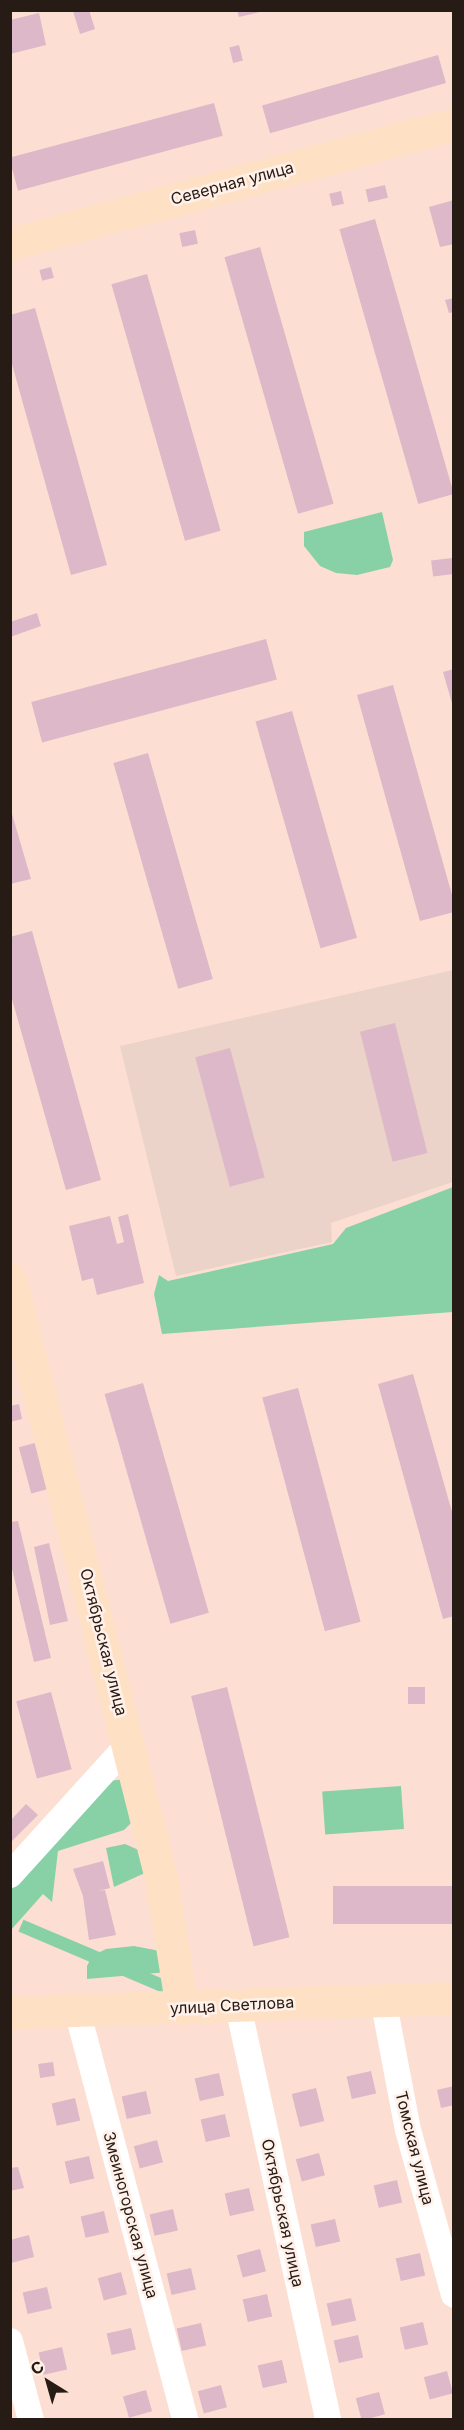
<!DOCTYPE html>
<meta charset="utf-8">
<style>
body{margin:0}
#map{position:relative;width:464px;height:2430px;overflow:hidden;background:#fcdfd2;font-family:Inter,sans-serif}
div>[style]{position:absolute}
.education>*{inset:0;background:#ebd3c9}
.green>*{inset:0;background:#88d1a7;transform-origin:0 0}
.building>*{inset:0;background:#dcb8c8;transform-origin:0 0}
.minor>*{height:26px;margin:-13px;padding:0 13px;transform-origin:13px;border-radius:13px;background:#fff}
.major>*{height:33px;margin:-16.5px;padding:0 16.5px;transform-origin:16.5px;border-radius:16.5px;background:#fee1c4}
span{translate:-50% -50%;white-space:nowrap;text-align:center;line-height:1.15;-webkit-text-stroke:5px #fff0e9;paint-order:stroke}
.street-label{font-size:16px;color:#271b15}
.frame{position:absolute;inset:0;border:12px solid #271b15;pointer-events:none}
.north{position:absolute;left:18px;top:2352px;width:60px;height:60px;-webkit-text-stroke:4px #fff0e9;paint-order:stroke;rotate:323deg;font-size:16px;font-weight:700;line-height:24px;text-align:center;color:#271b15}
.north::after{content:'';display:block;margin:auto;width:21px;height:27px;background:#271b15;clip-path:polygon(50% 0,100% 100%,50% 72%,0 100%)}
</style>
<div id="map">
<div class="education">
<i style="clip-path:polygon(453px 970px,453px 1182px,331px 1223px,332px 1242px,176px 1276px,120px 1046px)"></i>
</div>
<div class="green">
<i style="clip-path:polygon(382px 512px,393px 560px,390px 567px,357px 575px,336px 573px,320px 566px,304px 546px,304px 532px)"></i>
<i style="clip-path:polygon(453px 1187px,453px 1312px,162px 1334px,154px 1294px,159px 1275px,168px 1281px,333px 1244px,346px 1228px)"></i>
<i style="clip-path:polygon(126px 1779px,135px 1819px,124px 1830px,58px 1851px,52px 1902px,43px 1894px,11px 1930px,10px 1886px,108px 1781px)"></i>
<i style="left:401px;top:1786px;width:43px;height:79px;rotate:86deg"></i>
<i style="clip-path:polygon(125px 1844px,141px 1851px,145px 1873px,114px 1887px,106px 1848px)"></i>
<i style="clip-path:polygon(134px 1946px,160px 1951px,168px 1972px,87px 1979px,87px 1966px,92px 1956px,106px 1949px)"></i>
<i style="left:168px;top:1981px;width:13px;height:157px;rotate:113deg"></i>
</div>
<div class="building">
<i style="clip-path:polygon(89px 10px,95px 29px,80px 34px,73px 11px)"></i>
<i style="clip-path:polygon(237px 10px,264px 10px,264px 11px,239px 17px)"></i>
<i style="clip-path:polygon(39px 13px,46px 45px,10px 54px,10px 20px)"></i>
<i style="left:239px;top:45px;width:16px;height:10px;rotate:76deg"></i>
<i style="left:438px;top:55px;width:29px;height:183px;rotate:74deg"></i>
<i style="left:214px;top:103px;width:34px;height:212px;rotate:75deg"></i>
<i style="left:385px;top:185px;width:13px;height:20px;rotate:77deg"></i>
<i style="left:341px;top:191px;width:13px;height:12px;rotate:77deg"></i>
<i style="clip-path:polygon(454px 200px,454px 244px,440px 247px,429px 207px)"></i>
<i style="left:375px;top:219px;width:286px;height:37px;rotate:74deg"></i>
<i style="left:195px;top:230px;width:14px;height:16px;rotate:78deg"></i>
<i style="left:260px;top:247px;width:267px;height:37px;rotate:74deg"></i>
<i style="left:51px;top:267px;width:11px;height:12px;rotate:75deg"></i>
<i style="left:147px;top:274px;width:267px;height:37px;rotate:74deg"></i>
<i style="clip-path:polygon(454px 298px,454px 312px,449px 313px,445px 300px)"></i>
<i style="clip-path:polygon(35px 308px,107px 565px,71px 575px,10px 357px,10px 315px)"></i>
<i style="left:452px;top:558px;width:16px;height:21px;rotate:83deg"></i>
<i style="clip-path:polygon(37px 613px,41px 626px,10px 637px,10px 622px)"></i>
<i style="left:266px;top:639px;width:42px;height:243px;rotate:75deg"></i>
<i style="clip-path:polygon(454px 669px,454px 707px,453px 707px,443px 672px)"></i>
<i style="clip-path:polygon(393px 685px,454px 902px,454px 912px,420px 921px,357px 695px)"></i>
<i style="left:292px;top:711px;width:236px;height:38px;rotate:74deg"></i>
<i style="left:148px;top:753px;width:235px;height:36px;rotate:74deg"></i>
<i style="clip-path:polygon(10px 807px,31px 879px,10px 884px)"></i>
<i style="clip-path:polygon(32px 931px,101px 1180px,66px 1190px,10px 992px,10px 937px)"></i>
<i style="left:395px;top:1023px;width:134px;height:36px;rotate:76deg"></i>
<i style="left:230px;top:1048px;width:134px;height:36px;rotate:75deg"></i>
<i style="clip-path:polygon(128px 1214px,144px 1283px,97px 1295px,93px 1278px,82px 1281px,69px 1226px,110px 1216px,117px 1244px,124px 1242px,118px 1217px)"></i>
<i style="clip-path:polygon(413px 1374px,454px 1519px,454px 1616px,443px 1619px,378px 1384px)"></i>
<i style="left:143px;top:1383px;width:239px;height:40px;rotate:74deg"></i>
<i style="left:298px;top:1388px;width:242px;height:37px;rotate:75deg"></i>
<i style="clip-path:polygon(19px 1404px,22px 1419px,10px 1422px,10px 1406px)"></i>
<i style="left:42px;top:1441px;width:48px;height:24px;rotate:75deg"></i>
<i style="clip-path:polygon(18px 1521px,51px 1658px,34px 1662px,10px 1560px,10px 1522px)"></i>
<i style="clip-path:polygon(49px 1543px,68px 1621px,50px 1625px,34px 1547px)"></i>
<i style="left:227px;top:1687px;width:258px;height:37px;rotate:76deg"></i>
<i style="left:408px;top:1687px;width:17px;height:17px"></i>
<i style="left:51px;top:1692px;width:80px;height:36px;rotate:75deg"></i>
<i style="clip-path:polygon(26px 1804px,38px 1815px,10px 1843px,10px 1821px)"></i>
<i style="clip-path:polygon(103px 1861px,110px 1888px,98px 1891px,105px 1890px,116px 1935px,89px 1940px,83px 1896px,73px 1869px)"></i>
<i style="left:454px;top:1886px;width:38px;height:121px;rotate:90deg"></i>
<i style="left:53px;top:2062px;width:14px;height:15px;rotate:82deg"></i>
<i style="left:371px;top:2071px;width:23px;height:25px;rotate:77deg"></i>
<i style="left:219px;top:2073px;width:23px;height:25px;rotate:77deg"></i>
<i style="clip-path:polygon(454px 2086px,454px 2105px,441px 2108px,437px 2090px)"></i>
<i style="left:316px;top:2088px;width:34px;height:25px;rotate:76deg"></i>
<i style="left:146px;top:2091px;width:23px;height:25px;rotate:77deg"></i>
<i style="left:75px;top:2098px;width:23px;height:24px;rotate:77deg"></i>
<i style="left:225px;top:2114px;width:23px;height:25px;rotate:77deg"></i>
<i style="left:157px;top:2140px;width:23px;height:24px;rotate:75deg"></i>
<i style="left:319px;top:2153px;width:23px;height:24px;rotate:75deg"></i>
<i style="left:89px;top:2156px;width:23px;height:25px;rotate:77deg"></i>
<i style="clip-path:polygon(18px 2167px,24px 2188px,10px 2191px,10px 2168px)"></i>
<i style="left:397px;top:2180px;width:23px;height:24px;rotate:77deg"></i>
<i style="left:249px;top:2188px;width:23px;height:25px;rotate:77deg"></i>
<i style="left:173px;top:2209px;width:22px;height:24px;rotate:77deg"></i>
<i style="left:104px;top:2211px;width:22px;height:24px;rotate:77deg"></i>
<i style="left:335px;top:2219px;width:23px;height:25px;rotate:77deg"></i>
<i style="clip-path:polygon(29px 2235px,34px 2257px,11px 2263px,10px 2240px)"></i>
<i style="left:260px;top:2249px;width:23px;height:24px;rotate:75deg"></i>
<i style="left:420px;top:2253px;width:23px;height:25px;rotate:77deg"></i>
<i style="left:191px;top:2268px;width:22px;height:25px;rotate:77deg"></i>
<i style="left:121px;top:2272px;width:23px;height:24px;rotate:75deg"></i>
<i style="left:47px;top:2287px;width:22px;height:25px;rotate:77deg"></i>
<i style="left:267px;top:2294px;width:23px;height:25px;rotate:77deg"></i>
<i style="left:351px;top:2298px;width:23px;height:25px;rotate:77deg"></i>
<i style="left:423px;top:2322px;width:23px;height:24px;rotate:77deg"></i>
<i style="left:201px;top:2323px;width:23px;height:25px;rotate:77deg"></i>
<i style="left:131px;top:2328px;width:22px;height:25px;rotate:77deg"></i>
<i style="left:358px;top:2335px;width:23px;height:25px;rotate:77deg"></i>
<i style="left:62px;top:2347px;width:23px;height:24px;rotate:77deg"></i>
<i style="left:282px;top:2360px;width:23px;height:25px;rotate:77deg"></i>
<i style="left:447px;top:2371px;width:23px;height:24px;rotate:75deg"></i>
<i style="left:221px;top:2385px;width:23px;height:24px;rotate:75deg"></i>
<i style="left:146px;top:2390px;width:22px;height:24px;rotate:74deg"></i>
<i style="left:379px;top:2392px;width:23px;height:24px;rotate:75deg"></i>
</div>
<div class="minor">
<i style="left:10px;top:1875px;width:176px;rotate:-47.8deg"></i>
<i style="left:383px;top:1999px;width:133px;rotate:79.2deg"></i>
<i style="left:408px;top:2130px;width:171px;rotate:74.4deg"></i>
<i style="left:238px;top:2006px;width:424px;rotate:77.7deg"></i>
<i style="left:77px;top:2010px;width:424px;rotate:75.2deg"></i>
<i style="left:10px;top:2341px;width:82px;rotate:75.1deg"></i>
</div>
<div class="major">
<i style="left:10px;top:244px;width:460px;rotate:-15.1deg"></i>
<i style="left:10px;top:1279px;width:618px;rotate:75.85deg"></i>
<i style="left:161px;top:1878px;width:132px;rotate:80.8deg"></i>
<i style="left:10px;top:2012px;width:444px;rotate:-1.8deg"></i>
</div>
<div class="street-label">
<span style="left:232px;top:183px;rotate:-15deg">Северная улица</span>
<span style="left:104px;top:1642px;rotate:76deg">Октябрьская улица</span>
<span style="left:232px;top:2005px;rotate:-3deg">улица Светлова</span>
<span style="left:415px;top:2148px;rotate:76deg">Томская улица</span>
<span style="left:283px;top:2213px;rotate:78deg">Октябрьская улица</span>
<span style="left:131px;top:2215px;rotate:75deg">Змеиногорская улица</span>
</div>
<div class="frame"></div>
<div class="north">С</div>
</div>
